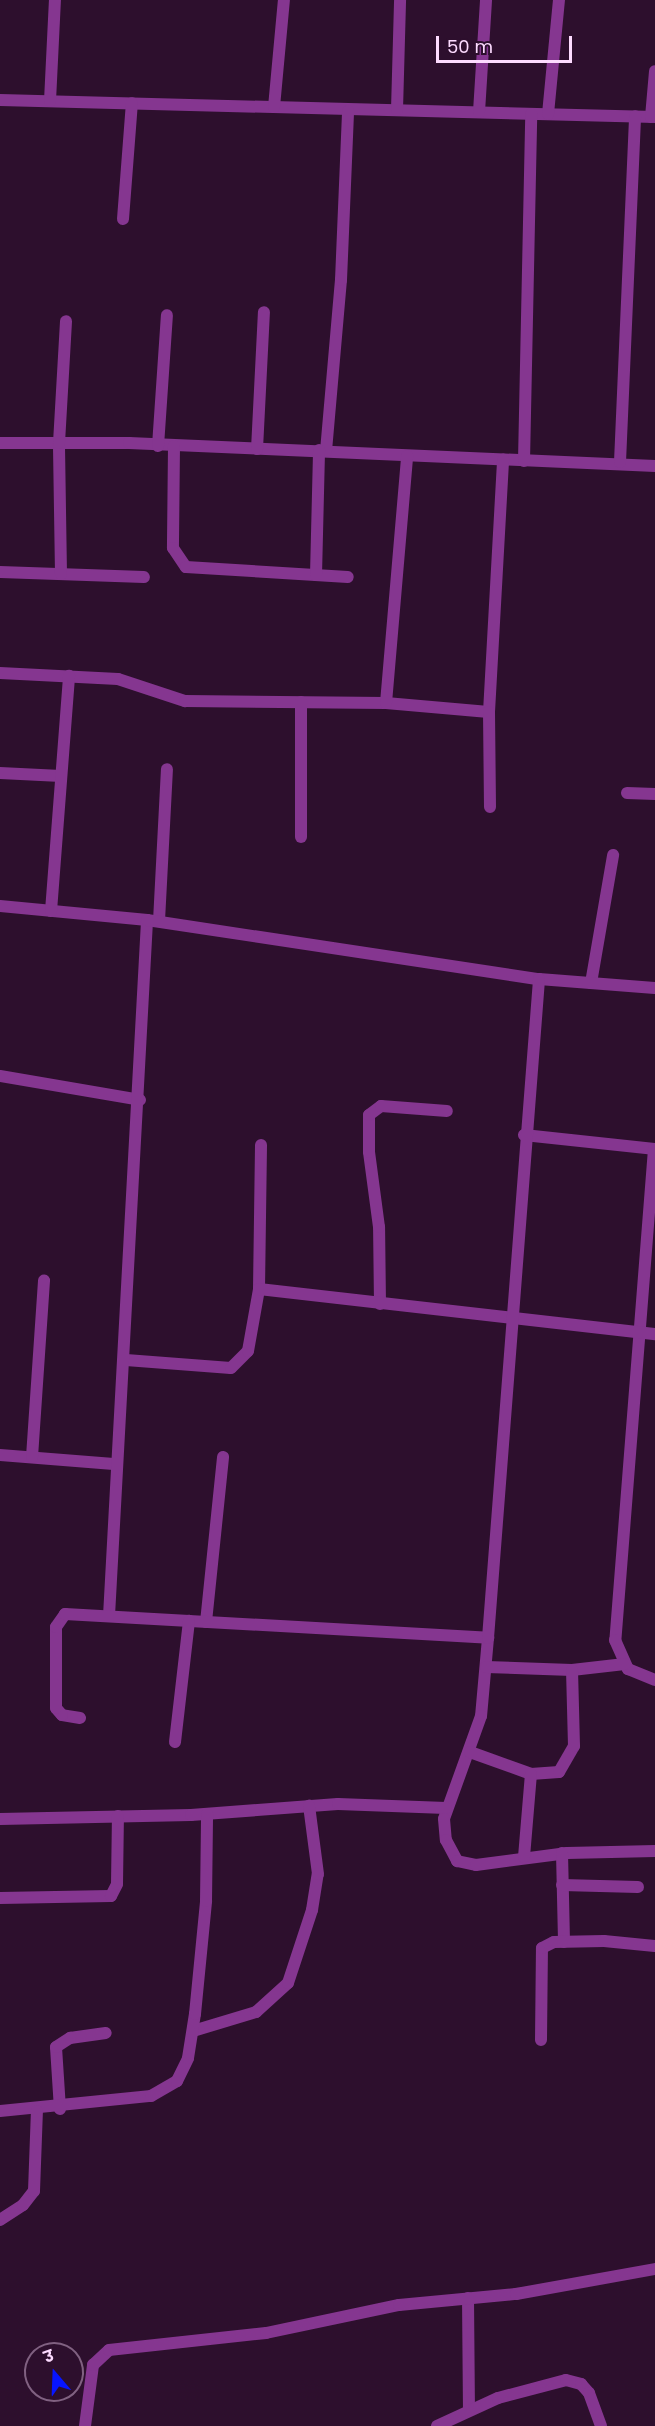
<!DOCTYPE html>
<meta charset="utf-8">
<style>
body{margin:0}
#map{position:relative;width:655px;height:2426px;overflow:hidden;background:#2d0f2d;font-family:Poppins,"Noto Sans Devanagari",sans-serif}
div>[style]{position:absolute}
.street>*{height:12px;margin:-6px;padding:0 6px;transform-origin:6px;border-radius:6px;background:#853690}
span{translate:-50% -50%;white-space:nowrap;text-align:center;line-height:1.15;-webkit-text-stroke:4.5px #2d0f2d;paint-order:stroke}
.north{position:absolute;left:24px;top:2342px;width:60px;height:60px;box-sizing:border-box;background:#2d0f2d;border:2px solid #806181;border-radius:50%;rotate:341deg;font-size:16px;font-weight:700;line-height:24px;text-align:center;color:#fddbff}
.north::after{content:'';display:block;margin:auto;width:21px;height:27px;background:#0715ff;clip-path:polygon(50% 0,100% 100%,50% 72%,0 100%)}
.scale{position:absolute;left:436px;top:36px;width:136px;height:27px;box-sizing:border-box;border:3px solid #fddbff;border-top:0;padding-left:8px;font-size:18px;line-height:21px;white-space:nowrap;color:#fddbff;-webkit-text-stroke:4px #2d0f2d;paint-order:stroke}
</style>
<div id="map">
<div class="street">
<i style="left:0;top:100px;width:655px;rotate:1.49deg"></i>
<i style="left:50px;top:101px;width:101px;rotate:-87.2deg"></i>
<i style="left:274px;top:107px;width:107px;rotate:-84.7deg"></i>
<i style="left:397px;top:110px;width:110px;rotate:-88.4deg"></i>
<i style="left:479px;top:112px;width:112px;rotate:-86.4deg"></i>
<i style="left:548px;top:114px;width:115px;rotate:-84.5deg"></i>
<i style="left:651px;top:117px;width:46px;rotate:-85deg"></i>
<i style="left:123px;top:219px;width:116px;rotate:-85.6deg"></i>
<i style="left:0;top:443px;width:129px"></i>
<i style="left:129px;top:443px;width:527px;rotate:2.5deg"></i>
<i style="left:158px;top:446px;width:131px;rotate:-86.1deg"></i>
<i style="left:174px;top:446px;width:102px;rotate:90.6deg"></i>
<i style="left:173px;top:548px;width:23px;rotate:56deg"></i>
<i style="left:186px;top:567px;width:162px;rotate:3.5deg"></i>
<i style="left:257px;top:449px;width:137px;rotate:-87.1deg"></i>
<i style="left:326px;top:451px;width:172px;rotate:-85deg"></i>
<i style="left:341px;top:280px;width:169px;rotate:-87.6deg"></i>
<i style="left:524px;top:461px;width:347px;rotate:-88.8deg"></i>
<i style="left:620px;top:462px;width:346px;rotate:-87.5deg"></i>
<i style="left:0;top:572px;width:144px;rotate:2deg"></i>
<i style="left:61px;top:574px;width:131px;rotate:-90.9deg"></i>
<i style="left:59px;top:443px;width:122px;rotate:-86.7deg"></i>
<i style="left:316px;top:575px;width:125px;rotate:-88.6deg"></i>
<i style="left:0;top:673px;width:118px;rotate:2.9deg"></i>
<i style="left:118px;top:679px;width:71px;rotate:18.2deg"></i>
<i style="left:185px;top:701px;width:201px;rotate:0.6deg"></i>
<i style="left:386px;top:703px;width:103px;rotate:5deg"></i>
<i style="left:489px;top:712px;width:253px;rotate:-86.8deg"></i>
<i style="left:386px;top:703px;width:248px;rotate:-85.1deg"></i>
<i style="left:489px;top:712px;width:95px;rotate:89.4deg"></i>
<i style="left:0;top:773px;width:61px;rotate:2.8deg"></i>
<i style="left:627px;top:793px;width:28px;rotate:2deg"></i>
<i style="left:301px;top:837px;width:135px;rotate:-90deg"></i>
<i style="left:0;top:906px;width:148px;rotate:5.4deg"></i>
<i style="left:51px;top:911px;width:236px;rotate:-85.6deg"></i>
<i style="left:159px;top:921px;width:152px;rotate:-87deg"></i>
<i style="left:591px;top:983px;width:130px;rotate:-80.2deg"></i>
<i style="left:0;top:1076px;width:142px;rotate:9.7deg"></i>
<i style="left:524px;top:1135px;width:132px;rotate:6.1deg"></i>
<i style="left:654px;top:1149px;width:493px;rotate:94.5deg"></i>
<i style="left:615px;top:1640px;width:32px;rotate:66deg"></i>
<i style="left:628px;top:1669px;width:29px;rotate:22deg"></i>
<i style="left:259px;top:1289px;width:144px;rotate:-89.2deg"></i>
<i style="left:380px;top:1304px;width:77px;rotate:-90.7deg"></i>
<i style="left:379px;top:1227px;width:76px;rotate:-97.6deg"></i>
<i style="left:369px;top:1152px;width:37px;rotate:-90deg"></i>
<i style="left:369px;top:1115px;width:15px;rotate:-37deg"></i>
<i style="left:381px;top:1106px;width:66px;rotate:4.3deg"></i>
<i style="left:126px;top:1360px;width:105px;rotate:4.4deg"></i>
<i style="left:231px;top:1368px;width:24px;rotate:-45deg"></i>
<i style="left:248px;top:1351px;width:63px;rotate:-79.9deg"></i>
<i style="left:259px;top:1289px;width:399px;rotate:6.5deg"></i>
<i style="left:0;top:1455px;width:114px;rotate:4.5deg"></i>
<i style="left:32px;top:1457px;width:177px;rotate:-86.1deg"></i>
<i style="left:109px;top:1616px;width:697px;rotate:-86.87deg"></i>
<i style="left:147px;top:920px;width:396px;rotate:8.6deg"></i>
<i style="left:539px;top:979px;width:116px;rotate:4.4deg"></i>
<i style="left:206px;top:1622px;width:166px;rotate:-84.1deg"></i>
<i style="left:488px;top:1638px;width:78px;rotate:95.1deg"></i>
<i style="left:481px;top:1716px;width:109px;rotate:109.8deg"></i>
<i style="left:444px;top:1819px;width:21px;rotate:85deg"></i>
<i style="left:446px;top:1840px;width:24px;rotate:62deg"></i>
<i style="left:457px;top:1861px;width:19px;rotate:12deg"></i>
<i style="left:476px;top:1865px;width:92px;rotate:-7.5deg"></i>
<i style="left:567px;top:1853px;width:88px;rotate:-1.3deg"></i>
<i style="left:486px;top:1667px;width:86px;rotate:2deg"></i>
<i style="left:572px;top:1670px;width:53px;rotate:-6.5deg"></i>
<i style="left:80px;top:1718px;width:18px;rotate:-171deg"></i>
<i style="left:62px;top:1715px;width:9px;rotate:-131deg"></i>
<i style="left:56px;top:1708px;width:81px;rotate:-90deg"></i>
<i style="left:56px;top:1627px;width:16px;rotate:-55deg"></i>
<i style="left:65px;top:1614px;width:424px;rotate:3.2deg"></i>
<i style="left:488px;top:1638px;width:661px;rotate:-85.57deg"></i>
<i style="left:175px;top:1742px;width:122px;rotate:-83.4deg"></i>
<i style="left:470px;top:1752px;width:65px;rotate:19.8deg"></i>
<i style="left:531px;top:1774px;width:28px;rotate:-4deg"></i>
<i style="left:559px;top:1772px;width:30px;rotate:-60deg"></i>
<i style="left:574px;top:1746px;width:76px;rotate:-91.5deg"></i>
<i style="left:0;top:1819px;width:191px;rotate:-1.2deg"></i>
<i style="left:191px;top:1815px;width:147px;rotate:-4.3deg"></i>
<i style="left:338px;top:1804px;width:108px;rotate:2.1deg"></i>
<i style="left:562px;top:1853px;width:89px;rotate:88.7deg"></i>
<i style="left:524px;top:1857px;width:83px;rotate:-85.2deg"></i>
<i style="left:562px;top:1885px;width:76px;rotate:1.5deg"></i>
<i style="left:0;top:1898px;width:111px;rotate:-1deg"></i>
<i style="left:111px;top:1896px;width:13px;rotate:-63deg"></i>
<i style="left:117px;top:1884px;width:68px;rotate:-89.2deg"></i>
<i style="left:193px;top:2031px;width:66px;rotate:-16.8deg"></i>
<i style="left:256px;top:2012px;width:43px;rotate:-42.2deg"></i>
<i style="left:288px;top:1983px;width:77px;rotate:-71.8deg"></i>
<i style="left:312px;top:1910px;width:36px;rotate:-81deg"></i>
<i style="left:318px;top:1874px;width:69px;rotate:-97.5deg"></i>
<i style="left:541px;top:2040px;width:92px;rotate:-89.4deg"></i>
<i style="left:542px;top:1948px;width:13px;rotate:-27deg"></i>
<i style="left:554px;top:1942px;width:50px;rotate:-1.1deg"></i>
<i style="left:604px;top:1941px;width:51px;rotate:5.6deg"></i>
<i style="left:60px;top:2109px;width:62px;rotate:-93.7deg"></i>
<i style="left:56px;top:2047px;width:17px;rotate:-33deg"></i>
<i style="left:70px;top:2038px;width:36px;rotate:-8deg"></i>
<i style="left:0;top:2111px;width:152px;rotate:-5.7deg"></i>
<i style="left:151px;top:2096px;width:30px;rotate:-30deg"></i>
<i style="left:177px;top:2081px;width:25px;rotate:-64deg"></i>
<i style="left:188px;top:2058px;width:45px;rotate:-81deg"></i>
<i style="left:195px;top:2014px;width:114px;rotate:-84.4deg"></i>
<i style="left:206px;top:1901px;width:87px;rotate:-89.3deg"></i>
<i style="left:0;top:2220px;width:27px;rotate:-33deg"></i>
<i style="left:23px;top:2205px;width:18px;rotate:-52deg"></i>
<i style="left:34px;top:2191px;width:80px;rotate:-87.9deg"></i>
<i style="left:468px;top:2298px;width:112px;rotate:89.5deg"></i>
<i style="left:85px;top:2426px;width:62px;rotate:-82.5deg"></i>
<i style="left:93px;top:2365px;width:22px;rotate:-43deg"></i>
<i style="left:109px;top:2350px;width:158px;rotate:-6.2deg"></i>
<i style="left:266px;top:2333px;width:136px;rotate:-11.9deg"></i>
<i style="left:399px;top:2305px;width:118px;rotate:-5.4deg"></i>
<i style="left:516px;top:2294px;width:141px;rotate:-10.2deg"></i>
<i style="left:437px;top:2426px;width:67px;rotate:-24.7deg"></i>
<i style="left:498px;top:2398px;width:70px;rotate:-14.8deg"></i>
<i style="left:566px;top:2380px;width:16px;rotate:15deg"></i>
<i style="left:581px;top:2384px;width:12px;rotate:48deg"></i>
<i style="left:589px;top:2393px;width:35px;rotate:70deg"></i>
</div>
<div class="north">उ</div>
<div class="scale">50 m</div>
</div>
